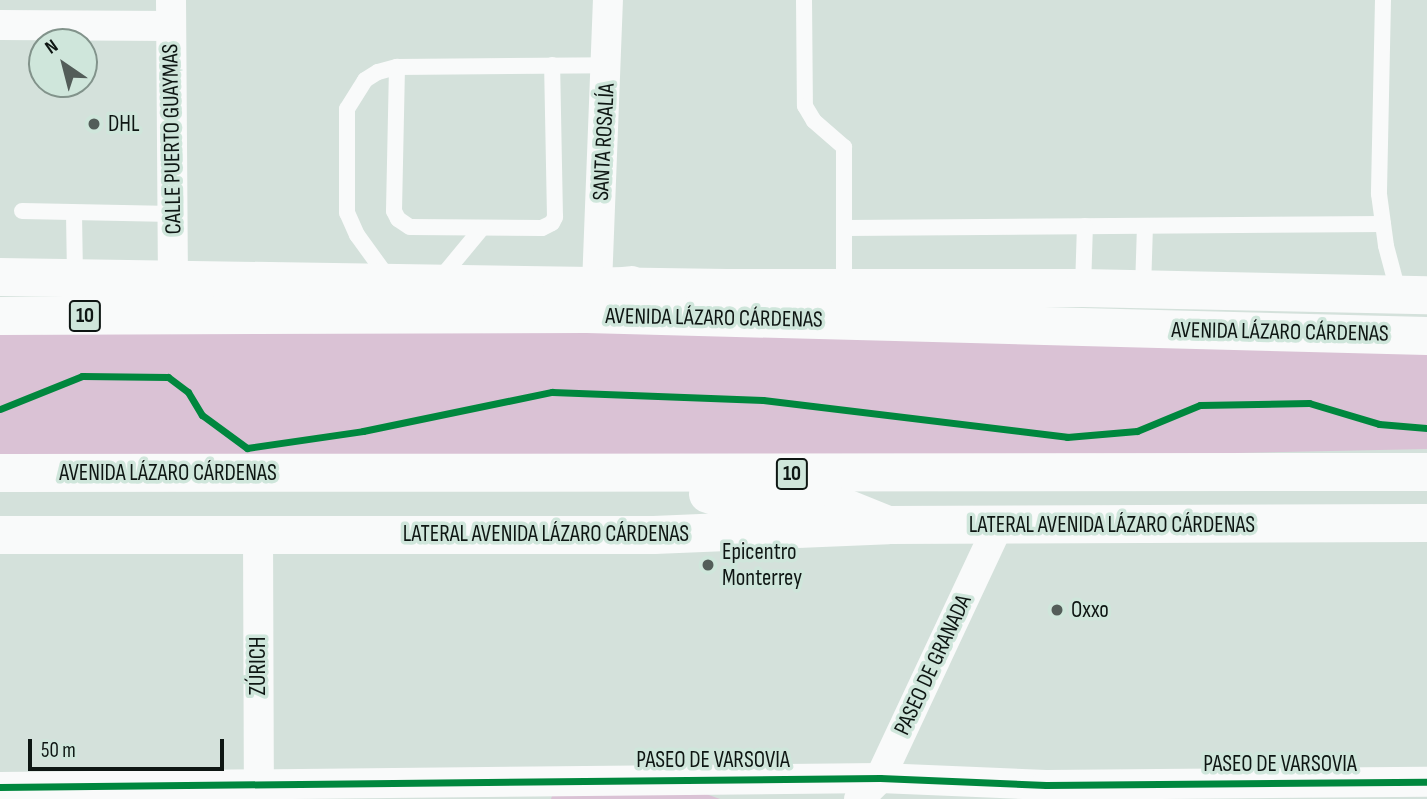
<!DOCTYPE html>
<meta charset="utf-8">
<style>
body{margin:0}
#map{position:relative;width:1427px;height:799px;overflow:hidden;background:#d4e1db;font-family:"Sofia Sans Condensed",sans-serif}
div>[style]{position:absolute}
.green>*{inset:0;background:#dac2d5}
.lane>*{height:16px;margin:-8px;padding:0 8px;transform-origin:8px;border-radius:8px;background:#f9fafa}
.street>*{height:30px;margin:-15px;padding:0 15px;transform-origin:15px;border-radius:15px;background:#f9fafa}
.secondary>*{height:38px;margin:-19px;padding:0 19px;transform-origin:19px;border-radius:19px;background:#f9fafa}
.highway>*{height:38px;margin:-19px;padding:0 19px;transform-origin:19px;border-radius:19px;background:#f9fafa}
.cycleway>*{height:7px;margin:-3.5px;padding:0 3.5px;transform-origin:3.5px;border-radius:3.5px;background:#00873e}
.dots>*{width:19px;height:19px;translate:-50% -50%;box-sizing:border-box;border:4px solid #cfe6db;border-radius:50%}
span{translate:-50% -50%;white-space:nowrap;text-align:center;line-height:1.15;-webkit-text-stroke:7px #cfe6db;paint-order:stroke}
.shield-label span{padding:2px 5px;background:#cfe6db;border:2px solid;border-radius:5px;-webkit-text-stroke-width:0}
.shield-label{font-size:21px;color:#0e1613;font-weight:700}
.poi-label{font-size:23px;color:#0e1613}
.left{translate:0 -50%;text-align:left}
.street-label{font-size:23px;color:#0e1613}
.north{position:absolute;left:28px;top:28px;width:70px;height:70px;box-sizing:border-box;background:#cfe6db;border:2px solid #82938b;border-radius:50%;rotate:325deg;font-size:19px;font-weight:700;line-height:28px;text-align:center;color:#0e1613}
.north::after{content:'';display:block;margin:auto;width:24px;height:32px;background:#535d59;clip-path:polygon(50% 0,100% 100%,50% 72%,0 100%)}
.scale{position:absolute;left:28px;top:739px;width:196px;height:32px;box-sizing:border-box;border:4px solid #0e1613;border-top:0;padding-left:9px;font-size:21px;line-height:24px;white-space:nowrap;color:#0e1613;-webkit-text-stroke:5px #cfe6db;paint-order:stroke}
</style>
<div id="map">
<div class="green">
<i style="clip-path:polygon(0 316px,1427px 349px,1427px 449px,675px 465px,0 473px)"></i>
<i style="clip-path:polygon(695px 790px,720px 799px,551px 799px,553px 793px)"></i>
</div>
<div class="lane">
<i style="left:804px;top:0;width:106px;rotate:89.5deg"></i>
<i style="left:805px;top:106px;width:17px;rotate:59deg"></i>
<i style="left:814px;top:121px;width:40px;rotate:41deg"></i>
<i style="left:844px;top:147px;width:142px;rotate:90deg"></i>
<i style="left:1383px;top:0;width:194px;rotate:91.2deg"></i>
<i style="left:1379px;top:194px;width:52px;rotate:82.3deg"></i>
<i style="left:1386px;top:246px;width:51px;rotate:75.1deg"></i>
<i style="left:397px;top:67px;width:144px;rotate:91.2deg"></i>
<i style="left:394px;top:211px;width:9px;rotate:63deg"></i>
<i style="left:398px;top:219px;width:14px;rotate:34deg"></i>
<i style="left:410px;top:227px;width:132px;rotate:0.4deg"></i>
<i style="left:542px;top:228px;width:11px;rotate:-27deg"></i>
<i style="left:552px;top:223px;width:7px;rotate:-63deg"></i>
<i style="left:555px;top:217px;width:152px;rotate:-91.1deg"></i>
<i style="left:22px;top:211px;width:151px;rotate:1.1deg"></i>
<i style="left:74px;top:213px;width:64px;rotate:89.1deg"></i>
<i style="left:846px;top:228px;width:537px;rotate:-0.43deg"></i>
<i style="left:389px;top:279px;width:54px;rotate:-126deg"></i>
<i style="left:357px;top:235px;width:24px;rotate:-114deg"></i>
<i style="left:347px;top:213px;width:104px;rotate:-90deg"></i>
<i style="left:347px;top:109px;width:34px;rotate:-58deg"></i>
<i style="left:365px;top:80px;width:15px;rotate:-32deg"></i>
<i style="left:378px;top:72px;width:20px;rotate:-15deg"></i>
<i style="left:397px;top:67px;width:211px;rotate:-0.5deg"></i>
<i style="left:439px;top:280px;width:67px;rotate:-50.4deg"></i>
<i style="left:1083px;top:288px;width:62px;rotate:-88.2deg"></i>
<i style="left:1143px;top:289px;width:63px;rotate:-88.2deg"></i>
</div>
<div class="street">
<i style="left:171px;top:0;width:278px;rotate:89.6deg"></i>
<i style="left:0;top:25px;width:171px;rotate:0.3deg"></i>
<i style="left:597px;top:285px;width:285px;rotate:-87.8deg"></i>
<i style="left:258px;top:534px;width:265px;rotate:89.8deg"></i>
<i style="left:0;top:787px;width:880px;rotate:-0.59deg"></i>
<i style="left:880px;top:778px;width:166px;rotate:2.4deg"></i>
<i style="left:1046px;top:785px;width:381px;rotate:-0.5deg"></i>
<i style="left:859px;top:799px;width:30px;rotate:-45deg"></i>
<i style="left:880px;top:778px;width:278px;rotate:-64.9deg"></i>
</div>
<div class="secondary">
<i style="left:0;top:277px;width:727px;rotate:0.87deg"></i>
<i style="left:727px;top:288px;width:356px"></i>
<i style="left:1083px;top:288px;width:344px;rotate:1.2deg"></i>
<i style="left:0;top:535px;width:654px"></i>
<i style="left:654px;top:535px;width:234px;rotate:-2.4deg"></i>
<i style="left:888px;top:525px;width:539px;rotate:-0.21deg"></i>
</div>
<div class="highway">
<i style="left:561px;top:292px;width:71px;rotate:-5.6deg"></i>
<i style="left:0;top:316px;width:587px;rotate:-0.2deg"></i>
<i style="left:587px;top:314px;width:840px;rotate:1.5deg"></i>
<i style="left:0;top:473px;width:1427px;rotate:-0.04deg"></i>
<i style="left:708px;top:494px;width:16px;rotate:18deg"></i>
<i style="left:723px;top:499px;width:120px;rotate:3.8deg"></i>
<i style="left:843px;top:507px;width:48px;rotate:21.8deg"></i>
</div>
<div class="cycleway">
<i style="left:0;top:409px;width:88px;rotate:-21.9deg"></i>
<i style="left:82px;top:376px;width:86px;rotate:0.7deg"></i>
<i style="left:168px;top:377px;width:25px;rotate:37deg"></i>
<i style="left:188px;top:392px;width:27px;rotate:59deg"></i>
<i style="left:202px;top:415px;width:56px;rotate:36.3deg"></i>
<i style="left:247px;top:448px;width:117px;rotate:-8.3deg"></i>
<i style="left:363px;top:431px;width:193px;rotate:-11.7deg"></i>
<i style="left:552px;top:392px;width:211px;rotate:2.2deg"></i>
<i style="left:763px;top:400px;width:306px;rotate:6.9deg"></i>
<i style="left:1067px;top:437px;width:70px;rotate:-4.9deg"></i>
<i style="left:1137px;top:431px;width:68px;rotate:-22.4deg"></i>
<i style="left:1200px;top:405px;width:109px;rotate:-1.1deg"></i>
<i style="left:1309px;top:403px;width:73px;rotate:16.7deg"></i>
<i style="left:1379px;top:424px;width:48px;rotate:4.8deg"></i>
<i style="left:0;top:787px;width:880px;rotate:-0.59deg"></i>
<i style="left:880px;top:778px;width:166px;rotate:2.4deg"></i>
<i style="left:1046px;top:785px;width:381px;rotate:-0.5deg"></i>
</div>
<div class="dots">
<i style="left:94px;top:124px;background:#535d59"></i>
<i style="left:708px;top:565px;background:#535d59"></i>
<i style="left:1057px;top:610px;background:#535d59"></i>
</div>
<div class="shield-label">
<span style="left:85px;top:316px">10</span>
<span style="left:792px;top:474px">10</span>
</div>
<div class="poi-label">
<span class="left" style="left:108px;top:124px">DHL</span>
<span class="left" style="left:722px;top:565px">Epicentro<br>Monterrey</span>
<span class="left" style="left:1071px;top:610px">Oxxo</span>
</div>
<div class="street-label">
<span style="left:172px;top:139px;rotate:-91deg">CALLE PUERTO GUAYMAS</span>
<span style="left:604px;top:142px;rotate:-87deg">SANTA ROSALÍA</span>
<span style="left:714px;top:318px;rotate:1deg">AVENIDA LÁZARO CÁRDENAS</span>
<span style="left:1280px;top:332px;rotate:1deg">AVENIDA LÁZARO CÁRDENAS</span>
<span style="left:168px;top:473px">AVENIDA LÁZARO CÁRDENAS</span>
<span style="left:1112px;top:525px">LATERAL AVENIDA LÁZARO CÁRDENAS</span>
<span style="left:546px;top:534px">LATERAL AVENIDA LÁZARO CÁRDENAS</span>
<span style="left:933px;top:665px;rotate:-65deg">PASEO DE GRANADA</span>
<span style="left:258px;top:666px;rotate:-90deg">ZÚRICH</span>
<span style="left:713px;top:760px">PASEO DE VARSOVIA</span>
<span style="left:1280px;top:764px">PASEO DE VARSOVIA</span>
</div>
<div class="north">N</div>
<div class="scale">50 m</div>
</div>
